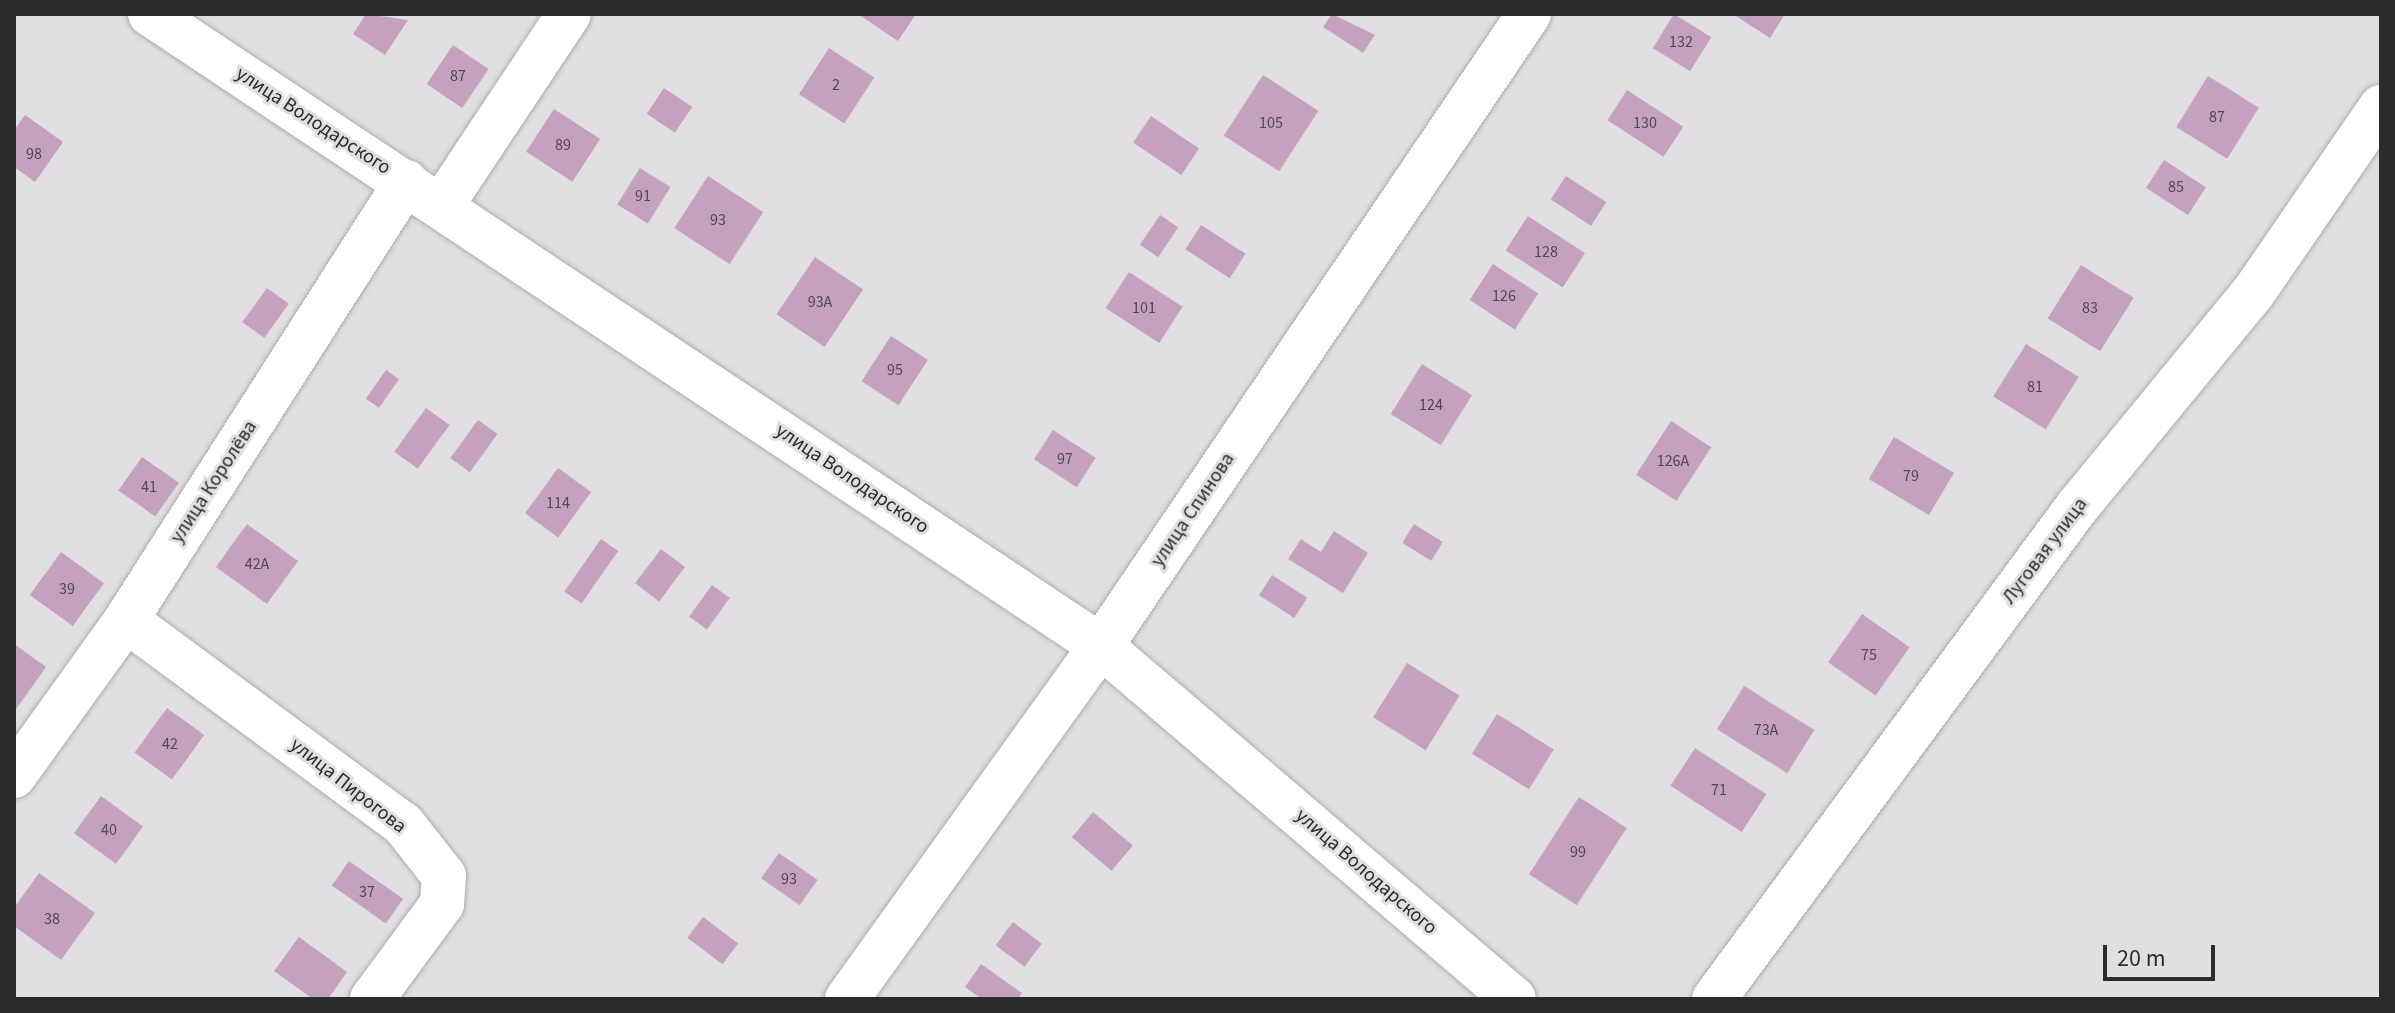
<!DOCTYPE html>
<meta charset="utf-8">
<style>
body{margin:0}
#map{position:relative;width:2395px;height:1013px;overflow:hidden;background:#e1dfe2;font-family:"Source Sans 3",sans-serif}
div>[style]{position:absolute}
.building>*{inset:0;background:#c4a1be;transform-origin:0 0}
.roads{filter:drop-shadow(0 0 2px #adabae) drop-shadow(0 0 2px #adabae)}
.minor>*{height:44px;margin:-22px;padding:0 22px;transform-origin:22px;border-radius:22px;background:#fff}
span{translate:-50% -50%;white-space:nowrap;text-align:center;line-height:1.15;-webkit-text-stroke:6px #e1dfe2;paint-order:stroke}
.number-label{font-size:16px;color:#514850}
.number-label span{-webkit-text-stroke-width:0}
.street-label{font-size:20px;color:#2b2a2c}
.frame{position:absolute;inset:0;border:16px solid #2b2a2c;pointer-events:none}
.scale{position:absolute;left:2103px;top:945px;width:112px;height:36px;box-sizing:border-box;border:4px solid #2b2a2c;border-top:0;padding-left:10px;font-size:24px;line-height:28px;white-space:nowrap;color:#2b2a2c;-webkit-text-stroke:6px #e1dfe2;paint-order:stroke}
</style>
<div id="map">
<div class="building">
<i style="clip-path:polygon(366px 14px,408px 20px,385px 55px,353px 34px)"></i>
<i style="clip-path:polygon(858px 14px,916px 14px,898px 41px)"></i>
<i style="clip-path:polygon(1332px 14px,1375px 35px,1363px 53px,1323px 27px)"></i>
<i style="left:1674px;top:14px;width:44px;height:40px;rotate:32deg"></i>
<i style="clip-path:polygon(1733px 14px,1785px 14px,1770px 38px)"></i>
<i style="left:453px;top:45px;width:43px;height:47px;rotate:34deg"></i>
<i style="left:829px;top:48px;width:54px;height:55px;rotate:33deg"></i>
<i style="left:1263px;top:75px;width:66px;height:72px;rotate:33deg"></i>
<i style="left:2208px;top:76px;width:60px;height:60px;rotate:32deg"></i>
<i style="left:664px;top:88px;width:34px;height:31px;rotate:34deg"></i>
<i style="left:1627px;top:90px;width:67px;height:36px;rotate:33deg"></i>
<i style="left:554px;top:109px;width:55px;height:51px;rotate:33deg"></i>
<i style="clip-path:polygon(25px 115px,63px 142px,35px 182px,14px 167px,14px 130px)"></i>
<i style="left:1151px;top:116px;width:58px;height:32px;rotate:34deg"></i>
<i style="left:2164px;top:160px;width:50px;height:33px;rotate:33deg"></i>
<i style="left:640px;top:168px;width:36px;height:43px;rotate:32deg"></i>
<i style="left:708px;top:176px;width:66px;height:62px;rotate:33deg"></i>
<i style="left:1566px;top:176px;width:48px;height:28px;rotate:33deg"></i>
<i style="left:1160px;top:215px;width:22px;height:36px;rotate:34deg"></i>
<i style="left:1528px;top:216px;width:68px;height:41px;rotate:33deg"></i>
<i style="left:1201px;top:225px;width:53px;height:29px;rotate:33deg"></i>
<i style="left:815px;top:257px;width:58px;height:69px;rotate:34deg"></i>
<i style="left:1493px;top:264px;width:54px;height:43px;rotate:33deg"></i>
<i style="left:2081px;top:265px;width:62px;height:63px;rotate:32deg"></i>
<i style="left:1129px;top:272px;width:64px;height:43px;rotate:33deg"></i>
<i style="left:267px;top:288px;width:27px;height:42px;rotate:36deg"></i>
<i style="left:891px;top:336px;width:44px;height:54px;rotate:33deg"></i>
<i style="left:2026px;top:344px;width:62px;height:62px;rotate:32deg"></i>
<i style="left:1422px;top:364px;width:59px;height:59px;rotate:32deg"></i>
<i style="left:386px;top:370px;width:16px;height:35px;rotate:35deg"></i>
<i style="left:426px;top:408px;width:29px;height:54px;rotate:36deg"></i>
<i style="left:478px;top:420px;width:24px;height:47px;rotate:36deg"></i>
<i style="left:1671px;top:421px;width:48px;height:64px;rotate:33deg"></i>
<i style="left:1053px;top:430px;width:51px;height:35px;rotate:33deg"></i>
<i style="left:1894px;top:437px;width:70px;height:49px;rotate:31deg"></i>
<i style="left:142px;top:457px;width:45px;height:41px;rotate:35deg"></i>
<i style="left:558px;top:468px;width:41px;height:56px;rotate:36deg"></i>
<i style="left:247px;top:524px;width:63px;height:53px;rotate:36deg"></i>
<i style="left:1414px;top:524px;width:34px;height:22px;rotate:32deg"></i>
<i style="clip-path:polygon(1334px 531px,1368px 553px,1343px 593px,1288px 559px,1301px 539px,1321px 552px)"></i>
<i style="left:601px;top:539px;width:21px;height:64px;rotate:35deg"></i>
<i style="left:661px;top:549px;width:30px;height:43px;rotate:37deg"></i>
<i style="left:61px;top:552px;width:53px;height:53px;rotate:36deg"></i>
<i style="left:1272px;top:575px;width:42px;height:24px;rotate:33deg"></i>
<i style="left:712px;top:585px;width:22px;height:39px;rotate:36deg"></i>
<i style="left:1862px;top:614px;width:58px;height:59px;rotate:35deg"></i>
<i style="clip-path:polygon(14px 644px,46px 667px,14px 712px)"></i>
<i style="left:1407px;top:663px;width:62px;height:64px;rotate:32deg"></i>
<i style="left:1744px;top:686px;width:83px;height:51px;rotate:32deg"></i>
<i style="left:167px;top:708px;width:46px;height:55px;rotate:36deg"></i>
<i style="left:1497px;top:714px;width:67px;height:47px;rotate:32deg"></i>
<i style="left:1695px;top:748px;width:85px;height:45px;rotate:33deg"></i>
<i style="left:101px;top:796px;width:52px;height:46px;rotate:36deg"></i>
<i style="left:1579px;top:797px;width:57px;height:92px;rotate:33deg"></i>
<i style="left:1093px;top:812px;width:52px;height:33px;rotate:40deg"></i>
<i style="left:779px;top:853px;width:47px;height:31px;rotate:35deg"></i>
<i style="left:349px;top:861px;width:66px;height:30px;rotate:35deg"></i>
<i style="clip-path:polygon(39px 873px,95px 913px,61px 960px,14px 926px,14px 908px)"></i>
<i style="left:703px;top:917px;width:44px;height:26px;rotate:37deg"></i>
<i style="left:1013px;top:922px;width:36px;height:29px;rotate:37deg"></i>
<i style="clip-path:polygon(299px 937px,347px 972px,328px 999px,313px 999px,274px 971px)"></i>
<i style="clip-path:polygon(981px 964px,1022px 993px,1018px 999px,982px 999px,965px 987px)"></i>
</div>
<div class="roads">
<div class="minor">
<i style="left:150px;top:14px;width:1142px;rotate:33.61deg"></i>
<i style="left:1101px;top:646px;width:543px;rotate:40.52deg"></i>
<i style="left:442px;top:205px;width:229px;rotate:-56.4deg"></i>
<i style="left:126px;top:620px;width:344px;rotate:36.4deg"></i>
<i style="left:403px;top:824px;width:66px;rotate:51.7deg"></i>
<i style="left:444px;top:876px;width:28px;rotate:94deg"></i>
<i style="left:442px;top:904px;width:118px;rotate:126.4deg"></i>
<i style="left:14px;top:776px;width:192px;rotate:-54.3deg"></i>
<i style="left:126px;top:620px;width:520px;rotate:-57.41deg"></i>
<i style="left:847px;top:999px;width:435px;rotate:-54.3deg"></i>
<i style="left:1101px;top:646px;width:763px;rotate:-55.89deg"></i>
<i style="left:1714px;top:999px;width:611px;rotate:-53.58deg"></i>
<i style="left:2077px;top:507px;width:277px;rotate:-50.6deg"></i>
<i style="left:2253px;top:293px;width:226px;rotate:-55.5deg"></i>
</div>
</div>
<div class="number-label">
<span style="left:1681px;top:42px">132</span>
<span style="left:458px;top:76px">87</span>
<span style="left:836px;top:85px">2</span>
<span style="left:2217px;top:117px">87</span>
<span style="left:1271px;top:123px">105</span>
<span style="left:1645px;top:123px">130</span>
<span style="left:563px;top:145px">89</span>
<span style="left:34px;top:154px">98</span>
<span style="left:2176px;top:187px">85</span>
<span style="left:643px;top:196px">91</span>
<span style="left:718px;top:220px">93</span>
<span style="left:1546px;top:252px">128</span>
<span style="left:1504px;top:296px">126</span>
<span style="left:820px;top:302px">93А</span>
<span style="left:1144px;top:308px">101</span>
<span style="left:2090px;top:308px">83</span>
<span style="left:895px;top:370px">95</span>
<span style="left:2035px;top:387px">81</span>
<span style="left:1431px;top:405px">124</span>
<span style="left:1065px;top:459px">97</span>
<span style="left:1673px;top:461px">126А</span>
<span style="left:1911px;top:476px">79</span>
<span style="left:149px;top:487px">41</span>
<span style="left:558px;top:503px">114</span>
<span style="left:257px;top:564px">42А</span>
<span style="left:67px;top:589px">39</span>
<span style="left:1869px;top:655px">75</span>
<span style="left:1766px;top:730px">73А</span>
<span style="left:170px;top:744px">42</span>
<span style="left:1719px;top:790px">71</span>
<span style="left:109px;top:830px">40</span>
<span style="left:1578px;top:852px">99</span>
<span style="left:789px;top:879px">93</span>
<span style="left:367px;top:892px">37</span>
<span style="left:52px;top:919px">38</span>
</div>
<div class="street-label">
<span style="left:313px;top:121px;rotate:33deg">улица Володарского</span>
<span style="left:852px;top:479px;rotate:34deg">улица Володарского</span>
<span style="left:214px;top:482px;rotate:-57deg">улица Королёва</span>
<span style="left:1193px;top:510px;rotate:-56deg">улица Спинова</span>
<span style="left:2045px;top:551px;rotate:-53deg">Луговая улица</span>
<span style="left:348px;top:786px;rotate:38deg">улица Пирогова</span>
<span style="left:1366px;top:872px;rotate:41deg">улица Володарского</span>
</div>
<div class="frame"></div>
<div class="scale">20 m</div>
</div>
